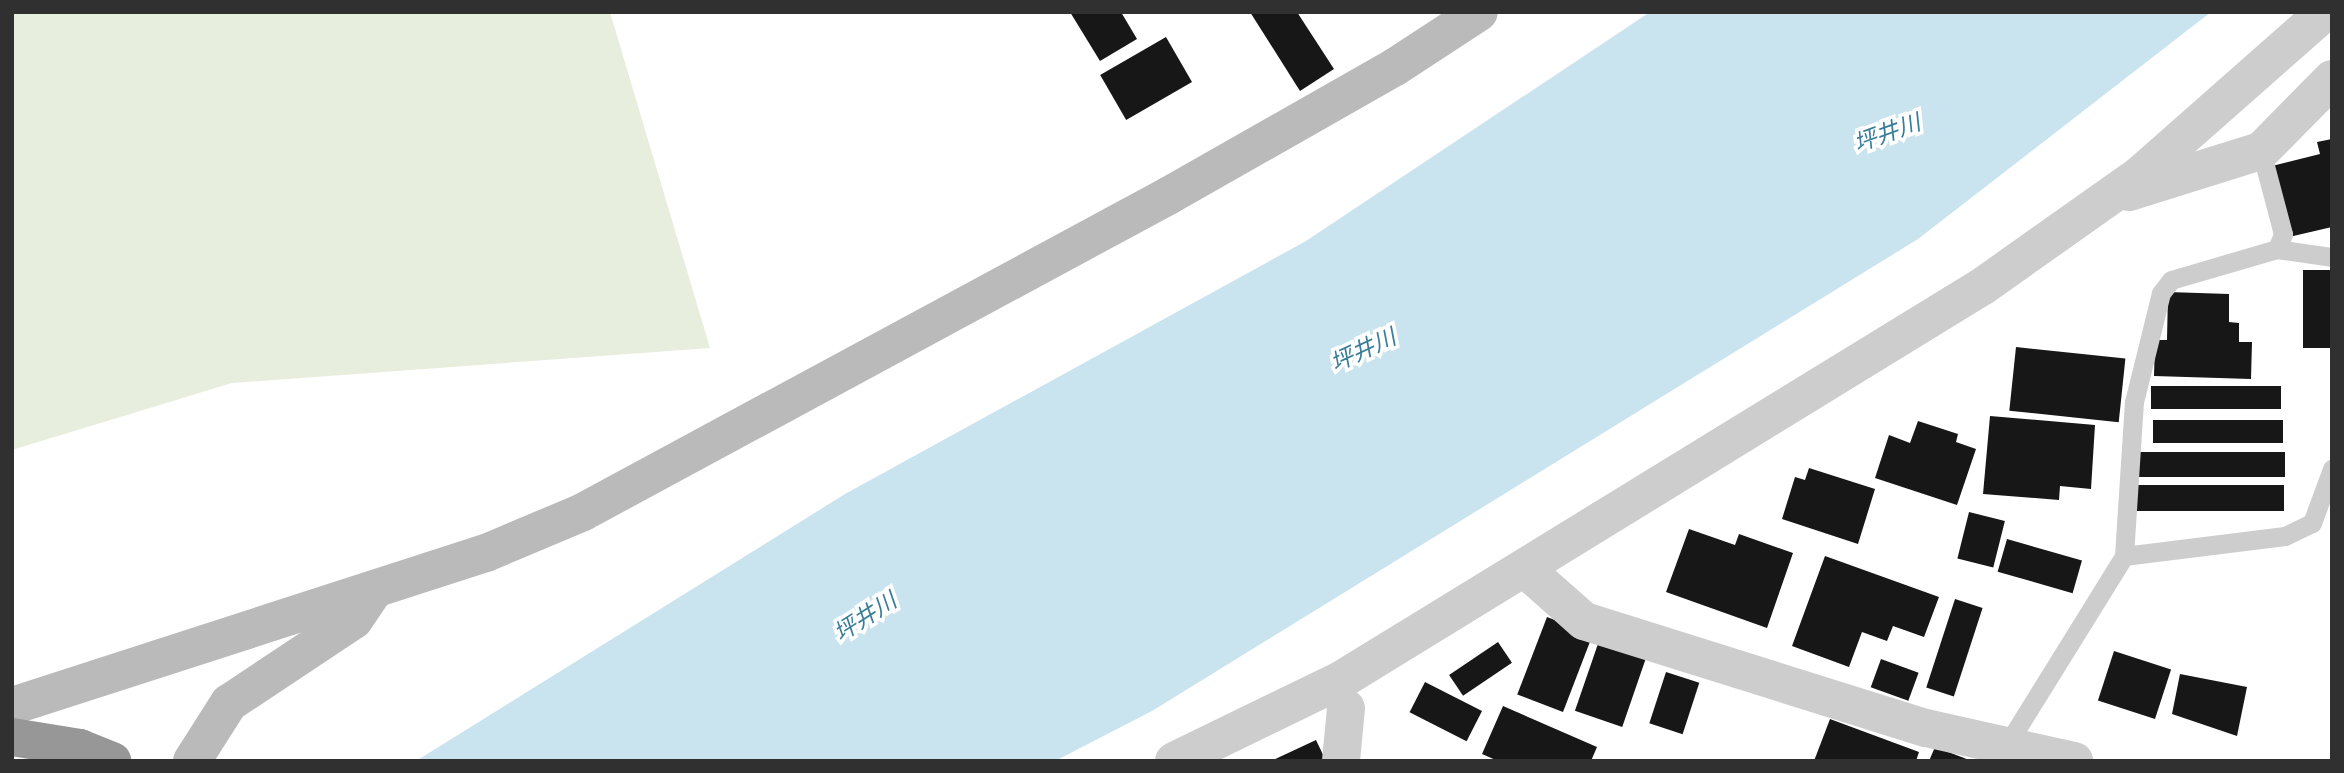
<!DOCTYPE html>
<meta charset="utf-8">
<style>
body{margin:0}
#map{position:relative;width:2344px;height:773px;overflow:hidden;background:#fff;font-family:"DM Sans","Noto Sans JP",sans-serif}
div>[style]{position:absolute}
.green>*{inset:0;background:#e8eede}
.water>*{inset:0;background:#c9e4ef}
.building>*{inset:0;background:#171717;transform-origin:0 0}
.lane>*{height:19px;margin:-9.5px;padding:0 9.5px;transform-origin:9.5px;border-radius:9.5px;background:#cdcdcd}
.street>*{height:38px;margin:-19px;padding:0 19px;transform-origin:19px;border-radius:19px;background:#cdcdcd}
.secondary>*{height:38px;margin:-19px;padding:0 19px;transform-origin:19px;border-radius:19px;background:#bababa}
.highway>*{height:38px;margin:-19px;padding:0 19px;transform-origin:19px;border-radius:19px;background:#979797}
span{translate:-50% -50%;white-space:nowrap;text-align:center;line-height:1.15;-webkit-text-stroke:7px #fff;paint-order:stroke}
.water-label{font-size:23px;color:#387e98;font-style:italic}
.frame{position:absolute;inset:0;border:14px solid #303030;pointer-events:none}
</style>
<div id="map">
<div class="green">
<i style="clip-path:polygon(12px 12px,610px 12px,710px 348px,232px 383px,12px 450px)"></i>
</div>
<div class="water">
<i style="clip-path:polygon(1650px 12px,2211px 12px,1918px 239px,1152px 711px,1055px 761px,416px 761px,845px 494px,1306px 241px)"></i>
</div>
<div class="building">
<i style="clip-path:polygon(1070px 12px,1121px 12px,1137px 39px,1100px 61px)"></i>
<i style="clip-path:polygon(1250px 12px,1297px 12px,1334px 69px,1300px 91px)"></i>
<i style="left:1166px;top:37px;width:52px;height:76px;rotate:60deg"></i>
<i style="clip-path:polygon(2332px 139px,2332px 227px,2289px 237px,2272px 166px,2320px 154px,2317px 142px)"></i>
<i style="left:2332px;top:270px;width:78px;height:29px;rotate:90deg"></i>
<i style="clip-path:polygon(2168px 292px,2229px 294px,2229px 322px,2239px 323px,2239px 342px,2252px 342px,2251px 379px,2154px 376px,2155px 340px,2167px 340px)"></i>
<i style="left:2016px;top:347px;width:110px;height:64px;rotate:6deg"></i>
<i style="left:2281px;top:386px;width:23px;height:130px;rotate:90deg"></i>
<i style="clip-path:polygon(1990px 416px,2095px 425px,2091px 489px,2060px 486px,2059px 500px,1983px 494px)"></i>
<i style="left:2283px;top:420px;width:23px;height:130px;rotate:90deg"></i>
<i style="clip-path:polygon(1918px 421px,1958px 434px,1956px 442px,1976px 449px,1957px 505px,1875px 478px,1889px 435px,1910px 443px)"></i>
<i style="left:2285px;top:452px;width:25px;height:149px;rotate:90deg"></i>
<i style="clip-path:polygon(1809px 468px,1875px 489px,1858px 544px,1782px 519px,1795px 477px,1805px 480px)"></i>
<i style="left:2284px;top:485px;width:26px;height:148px;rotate:90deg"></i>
<i style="left:1969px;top:512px;width:37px;height:48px;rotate:14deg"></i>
<i style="clip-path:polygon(1689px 529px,1735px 545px,1739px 534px,1793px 553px,1767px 628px,1666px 592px)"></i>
<i style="left:2007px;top:539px;width:78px;height:34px;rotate:16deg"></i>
<i style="clip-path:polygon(1825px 556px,1939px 597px,1924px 637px,1893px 626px,1887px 641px,1862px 632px,1849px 667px,1792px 646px)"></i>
<i style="left:1955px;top:599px;width:29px;height:93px;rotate:18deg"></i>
<i style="left:1547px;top:617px;width:49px;height:83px;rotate:21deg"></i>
<i style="left:1600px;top:638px;width:50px;height:77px;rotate:19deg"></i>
<i style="left:1498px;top:642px;width:25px;height:59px;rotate:56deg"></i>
<i style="left:2114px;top:651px;width:60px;height:52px;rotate:18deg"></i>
<i style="left:1881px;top:659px;width:40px;height:30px;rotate:20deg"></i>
<i style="left:1666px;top:672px;width:35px;height:54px;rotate:18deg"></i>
<i style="clip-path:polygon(2180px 674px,2247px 687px,2237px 736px,2172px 714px)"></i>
<i style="left:1425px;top:682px;width:64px;height:34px;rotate:27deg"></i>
<i style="clip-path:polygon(1503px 706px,1597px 747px,1591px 761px,1498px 761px,1482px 754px)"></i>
<i style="clip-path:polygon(1830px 719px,1919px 752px,1916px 761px,1814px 761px)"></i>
<i style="clip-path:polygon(1316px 740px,1326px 761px,1271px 761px)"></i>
<i style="clip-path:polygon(1935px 747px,1972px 761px,1929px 761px)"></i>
</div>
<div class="lane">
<i style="left:2277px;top:249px;width:56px;rotate:8.3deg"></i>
<i style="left:2124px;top:556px;width:162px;rotate:-7.1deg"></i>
<i style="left:2285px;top:536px;width:30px;rotate:-26deg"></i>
<i style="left:2312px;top:523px;width:58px;rotate:-69.7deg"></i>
<i style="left:2005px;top:748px;width:226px;rotate:-58.2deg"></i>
<i style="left:2124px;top:556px;width:154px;rotate:-86.3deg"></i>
<i style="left:2134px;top:402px;width:112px;rotate:-76.1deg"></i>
<i style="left:2161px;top:293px;width:16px;rotate:-52deg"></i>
<i style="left:2171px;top:280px;width:110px;rotate:-16.3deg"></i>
<i style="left:2277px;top:249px;width:16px;rotate:-68deg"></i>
<i style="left:2283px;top:234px;width:86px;rotate:-104.8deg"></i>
</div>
<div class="street">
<i style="left:2129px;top:192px;width:138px;rotate:-17.3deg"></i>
<i style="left:2261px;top:151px;width:101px;rotate:-45.4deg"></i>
<i style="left:1524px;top:568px;width:80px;rotate:41.5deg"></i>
<i style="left:1584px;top:621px;width:358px;rotate:17.4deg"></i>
<i style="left:1926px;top:728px;width:152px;rotate:12.6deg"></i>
<i style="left:1174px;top:761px;width:186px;rotate:-25.9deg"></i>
<i style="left:1341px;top:680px;width:753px;rotate:-31.54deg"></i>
<i style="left:1983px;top:286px;width:194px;rotate:-35.3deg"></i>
<i style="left:2141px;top:174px;width:245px;rotate:-41.4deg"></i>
<i style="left:1341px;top:761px;width:53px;rotate:-84.6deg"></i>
</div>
<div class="secondary">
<i style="left:12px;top:706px;width:498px;rotate:-17.9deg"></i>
<i style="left:486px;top:553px;width:105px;rotate:-22.9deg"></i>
<i style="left:583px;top:512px;width:665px;rotate:-28.38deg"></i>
<i style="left:1168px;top:196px;width:261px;rotate:-29.6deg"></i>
<i style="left:1395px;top:67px;width:100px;rotate:-33.2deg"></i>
<i style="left:192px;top:761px;width:69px;rotate:-57.5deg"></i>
<i style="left:229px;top:703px;width:150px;rotate:-33.6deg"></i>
<i style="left:354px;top:620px;width:36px;rotate:-56deg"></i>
</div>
<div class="highway">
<i style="left:12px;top:737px;width:69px;rotate:9.2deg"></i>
<i style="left:80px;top:748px;width:35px;rotate:22deg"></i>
</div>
<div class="water-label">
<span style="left:1887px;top:133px;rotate:-20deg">坪井川</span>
<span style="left:1363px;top:350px;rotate:-25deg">坪井川</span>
<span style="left:865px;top:617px;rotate:-33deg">坪井川</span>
</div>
<div class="frame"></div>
</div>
